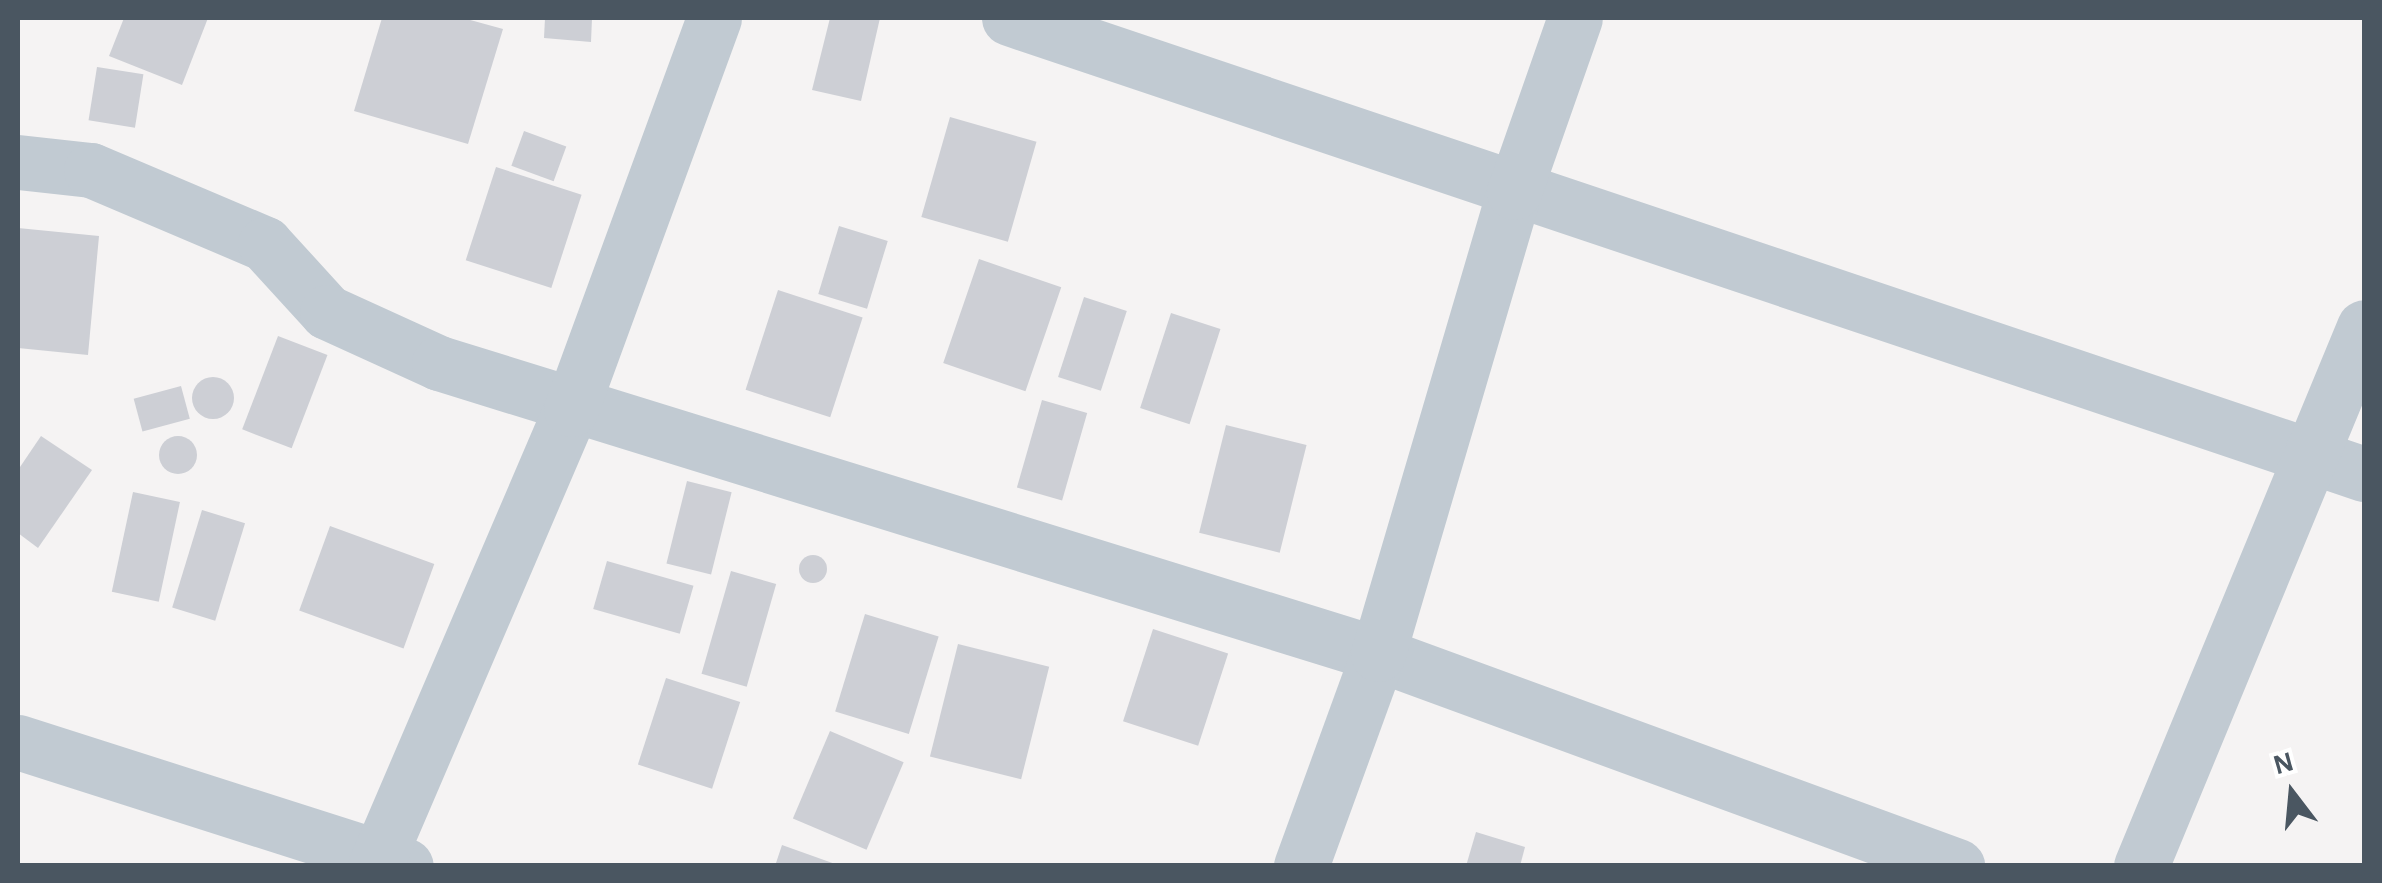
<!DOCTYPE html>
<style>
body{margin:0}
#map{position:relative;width:2382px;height:883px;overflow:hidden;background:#f5f3f3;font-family:"Alegreya Sans",sans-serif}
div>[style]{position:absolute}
.building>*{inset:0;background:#cdcfd5;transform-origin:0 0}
.round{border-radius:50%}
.minor>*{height:55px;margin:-27.5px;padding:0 27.5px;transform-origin:27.5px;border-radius:27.5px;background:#c1cad2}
span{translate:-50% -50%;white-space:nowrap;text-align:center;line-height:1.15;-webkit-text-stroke:9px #fff;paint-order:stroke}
.frame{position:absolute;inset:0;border:20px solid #4a5661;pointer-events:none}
.north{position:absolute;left:2242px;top:743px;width:100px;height:100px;-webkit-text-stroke:8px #fff;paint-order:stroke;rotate:344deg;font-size:28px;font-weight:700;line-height:40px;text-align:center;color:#4a5661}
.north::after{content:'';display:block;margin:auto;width:35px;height:45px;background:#4a5661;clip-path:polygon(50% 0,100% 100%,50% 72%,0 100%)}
</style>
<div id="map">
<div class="building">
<i style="clip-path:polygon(124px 18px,208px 18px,182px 85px,109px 56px)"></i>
<i style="clip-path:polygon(382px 18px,463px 18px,503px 29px,468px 144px,354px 111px)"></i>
<i style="clip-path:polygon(545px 18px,592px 18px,591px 42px,544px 38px)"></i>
<i style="clip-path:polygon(830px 18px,880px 18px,861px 101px,812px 90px)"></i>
<i style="left:97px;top:67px;width:47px;height:54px;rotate:9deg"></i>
<i style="left:950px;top:117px;width:90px;height:104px;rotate:16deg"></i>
<i style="left:524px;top:131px;width:45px;height:37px;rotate:20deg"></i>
<i style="left:496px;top:167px;width:90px;height:98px;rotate:18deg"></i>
<i style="left:839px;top:226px;width:51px;height:71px;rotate:17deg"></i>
<i style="clip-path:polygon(18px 228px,99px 236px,88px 355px,18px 348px)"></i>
<i style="left:979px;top:259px;width:87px;height:110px;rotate:19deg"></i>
<i style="left:778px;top:290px;width:89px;height:105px;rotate:18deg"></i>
<i style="left:1084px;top:297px;width:45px;height:84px;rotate:18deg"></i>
<i style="left:1171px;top:313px;width:52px;height:100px;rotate:18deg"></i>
<i style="left:278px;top:336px;width:53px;height:100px;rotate:21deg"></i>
<i class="round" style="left:192px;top:377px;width:42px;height:42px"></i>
<i style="left:181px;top:386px;width:34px;height:49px;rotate:75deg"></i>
<i style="left:1042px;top:400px;width:47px;height:91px;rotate:16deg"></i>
<i style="left:1226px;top:425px;width:83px;height:111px;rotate:14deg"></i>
<i style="clip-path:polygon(41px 436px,92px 470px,38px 548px,18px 533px,18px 470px)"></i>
<i class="round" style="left:159px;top:436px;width:38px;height:38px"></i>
<i style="left:687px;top:481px;width:46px;height:85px;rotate:14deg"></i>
<i style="left:133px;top:492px;width:48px;height:102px;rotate:12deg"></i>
<i style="left:202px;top:510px;width:45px;height:102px;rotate:17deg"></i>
<i style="left:330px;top:526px;width:111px;height:90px;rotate:20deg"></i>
<i class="round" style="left:799px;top:555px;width:28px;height:28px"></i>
<i style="left:607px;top:561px;width:90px;height:50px;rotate:16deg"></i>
<i style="left:731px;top:571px;width:47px;height:107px;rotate:16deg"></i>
<i style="left:865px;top:614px;width:77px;height:102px;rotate:17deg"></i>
<i style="left:1153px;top:629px;width:79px;height:97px;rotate:18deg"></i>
<i style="left:958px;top:644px;width:94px;height:116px;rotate:14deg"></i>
<i style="left:666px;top:678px;width:78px;height:91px;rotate:18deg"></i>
<i style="left:830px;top:731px;width:80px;height:95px;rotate:23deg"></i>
<i style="clip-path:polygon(1476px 832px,1525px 847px,1520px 866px,1466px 866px)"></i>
<i style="clip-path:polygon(782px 845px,838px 865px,838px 866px,775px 866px)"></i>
</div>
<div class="minor">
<i style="left:1009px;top:18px;width:1430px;rotate:18.6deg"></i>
<i style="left:18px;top:162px;width:73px;rotate:6.3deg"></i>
<i style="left:91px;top:170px;width:189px;rotate:23deg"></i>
<i style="left:265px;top:244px;width:92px;rotate:47.6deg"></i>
<i style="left:327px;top:312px;width:123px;rotate:24.5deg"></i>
<i style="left:439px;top:363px;width:983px;rotate:17.22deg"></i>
<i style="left:1378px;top:654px;width:617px;rotate:20.11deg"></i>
<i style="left:18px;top:742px;width:407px;rotate:17.7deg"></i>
<i style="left:375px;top:866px;width:497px;rotate:-66.8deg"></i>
<i style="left:571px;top:409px;width:416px;rotate:-69.9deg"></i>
<i style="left:1301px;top:866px;width:226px;rotate:-70deg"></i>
<i style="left:1378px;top:654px;width:482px;rotate:-73.6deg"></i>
<i style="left:1514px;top:192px;width:184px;rotate:-70.7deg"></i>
<i style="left:2141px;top:866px;width:583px;rotate:-67.52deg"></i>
</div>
<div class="frame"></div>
<div class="north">N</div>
</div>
